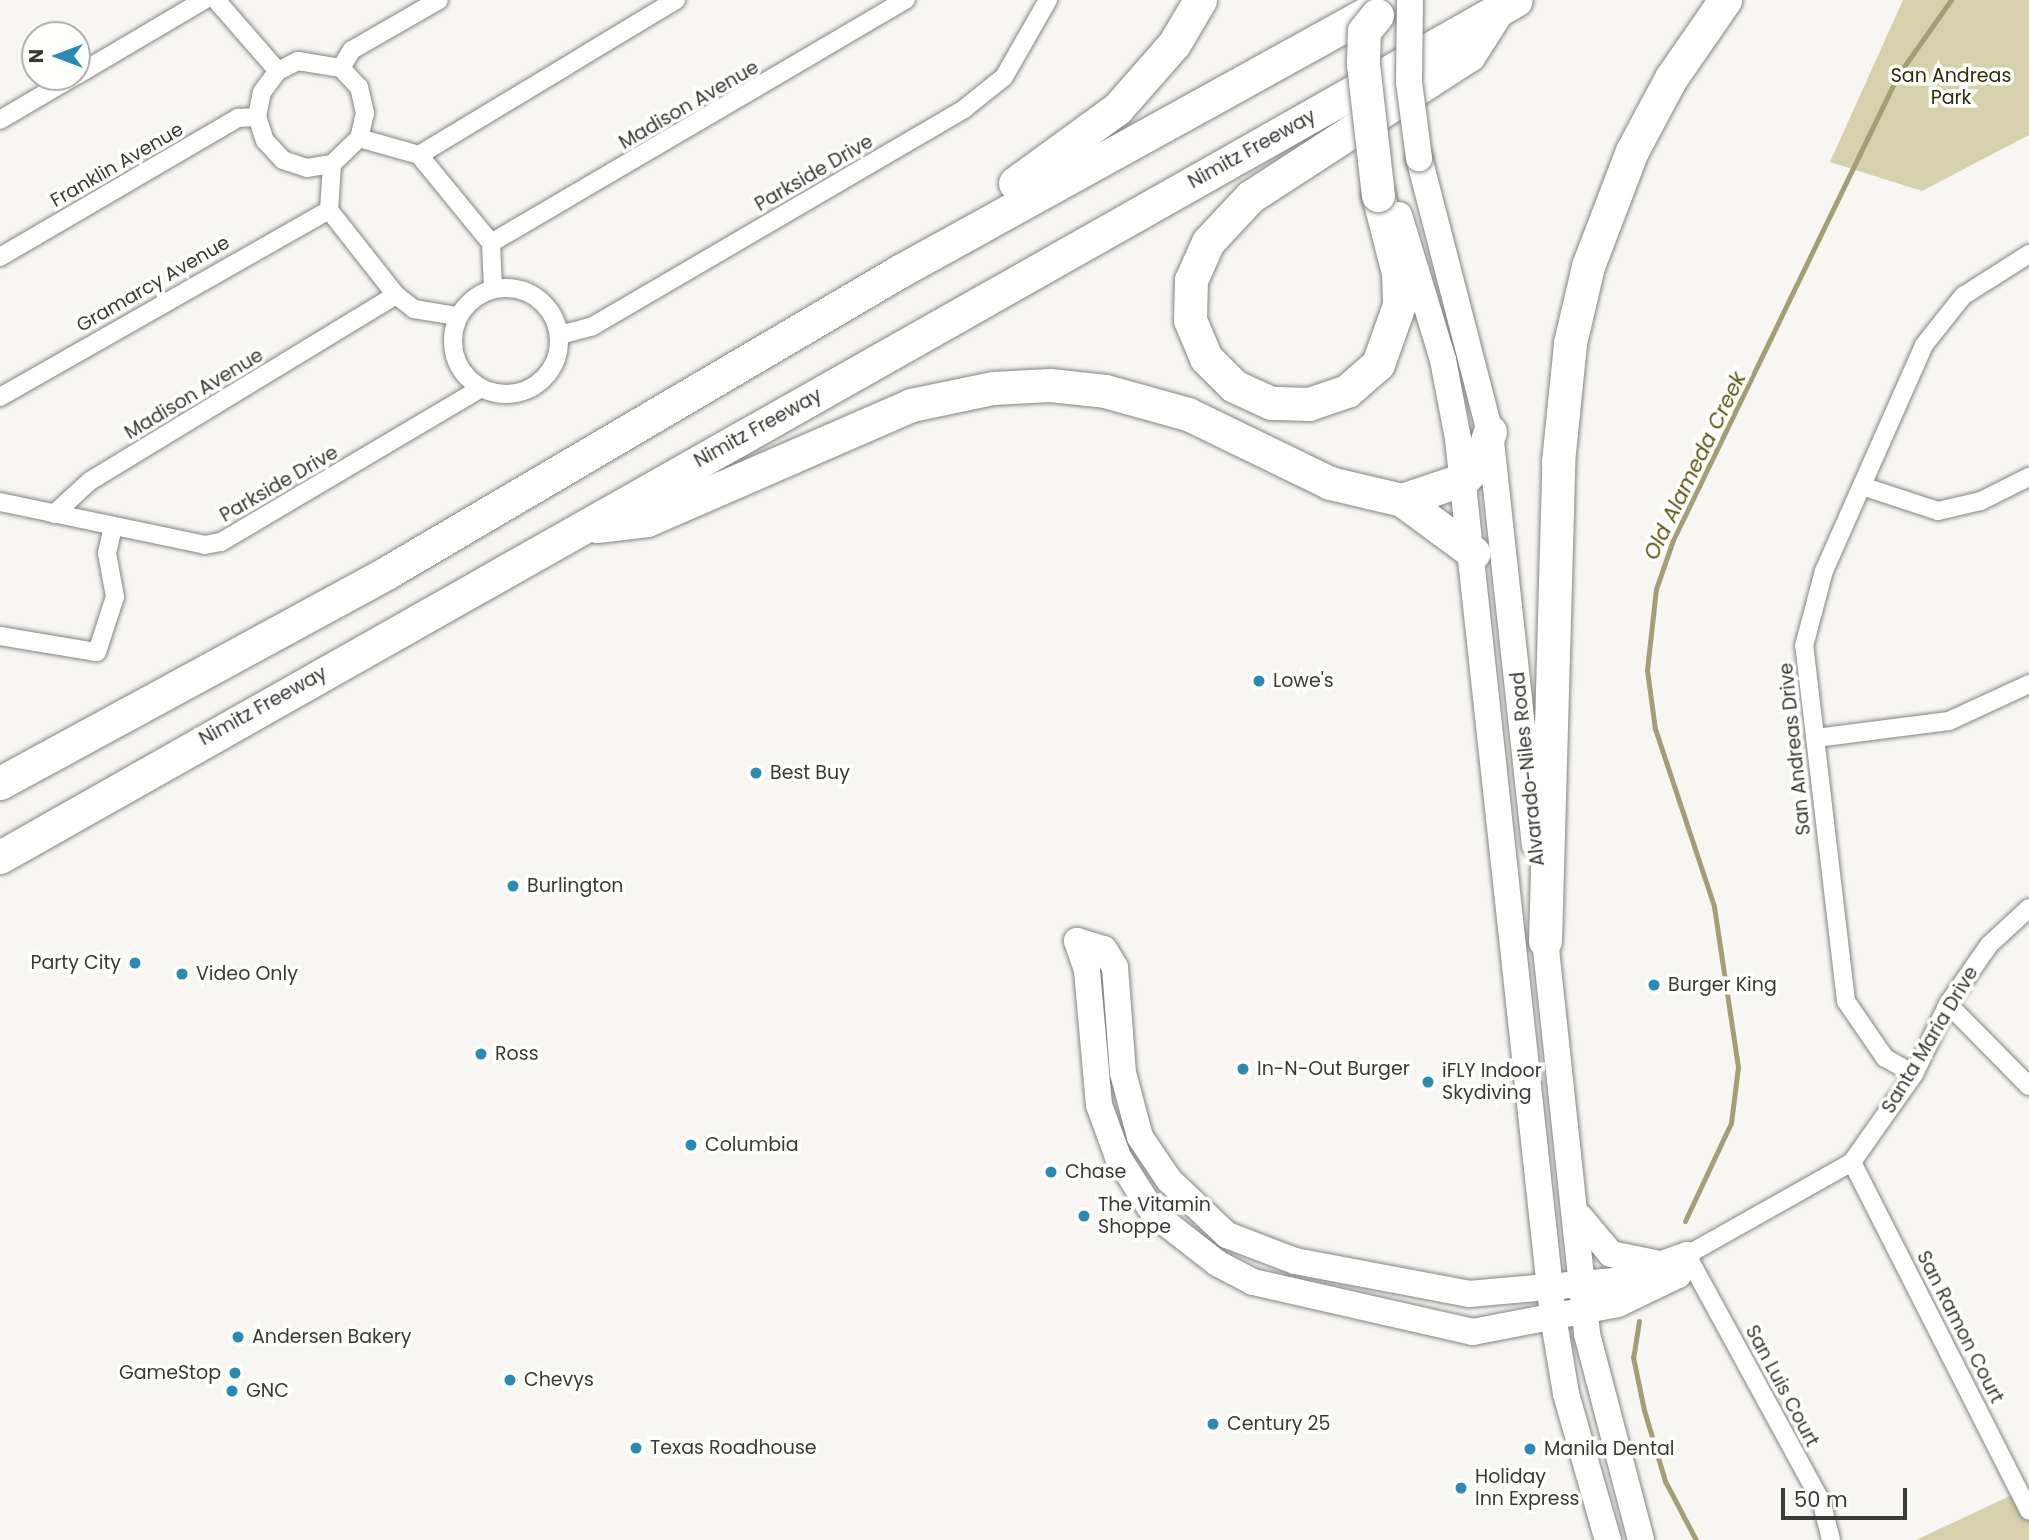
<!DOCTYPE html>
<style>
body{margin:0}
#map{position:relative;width:2029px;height:1540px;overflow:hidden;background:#f7f6f3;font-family:Poppins,sans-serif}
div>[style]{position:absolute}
.green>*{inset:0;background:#d6d1ac}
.stream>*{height:5px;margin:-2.5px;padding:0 2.5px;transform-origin:2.5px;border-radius:2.5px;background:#a49e76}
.roads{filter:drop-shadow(0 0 2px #848481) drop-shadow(0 0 2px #848481)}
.street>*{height:18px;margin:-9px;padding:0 9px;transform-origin:9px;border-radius:9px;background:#fff}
.street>.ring{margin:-9px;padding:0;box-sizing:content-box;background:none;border:18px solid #fff;border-radius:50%}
.secondary>*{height:26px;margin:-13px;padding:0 13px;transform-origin:13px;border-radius:13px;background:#fff}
.highway>*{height:33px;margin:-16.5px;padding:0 16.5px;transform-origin:16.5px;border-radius:16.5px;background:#fff}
.bridges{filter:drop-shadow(0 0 2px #848481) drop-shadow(0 0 2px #848481)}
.secondary-bridge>*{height:26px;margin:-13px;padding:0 13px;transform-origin:13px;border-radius:13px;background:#fff}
.highway-bridge>*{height:33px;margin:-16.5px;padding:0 16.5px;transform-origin:16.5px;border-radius:16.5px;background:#fff}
.dots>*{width:19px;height:19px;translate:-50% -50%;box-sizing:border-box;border:4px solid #fffffe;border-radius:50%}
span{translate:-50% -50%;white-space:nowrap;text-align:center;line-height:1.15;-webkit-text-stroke:7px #fffffe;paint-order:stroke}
.park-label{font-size:19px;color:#302b08}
.street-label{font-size:19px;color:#393937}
.poi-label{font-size:19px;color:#393937}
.left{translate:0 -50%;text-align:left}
.right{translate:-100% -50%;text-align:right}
.water-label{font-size:21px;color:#5e550f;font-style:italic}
.north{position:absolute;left:21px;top:21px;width:70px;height:70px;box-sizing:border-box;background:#fffffe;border:2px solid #b0b0ae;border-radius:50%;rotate:270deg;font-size:19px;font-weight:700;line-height:28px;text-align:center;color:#393937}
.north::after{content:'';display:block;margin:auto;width:24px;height:32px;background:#298bb5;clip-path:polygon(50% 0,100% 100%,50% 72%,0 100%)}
.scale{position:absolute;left:1781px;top:1488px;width:126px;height:32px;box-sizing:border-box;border:4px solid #393937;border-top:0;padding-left:9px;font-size:21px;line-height:24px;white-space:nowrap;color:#393937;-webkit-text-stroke:5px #fffffe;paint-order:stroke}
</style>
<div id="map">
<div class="green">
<i style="clip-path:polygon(1903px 0,2029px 0,2029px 135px,1922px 191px,1830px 162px)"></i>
<i style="clip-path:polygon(2029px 1487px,2029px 1540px,1916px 1540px)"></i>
</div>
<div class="stream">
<i style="left:1685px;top:1221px;width:108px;rotate:-64.9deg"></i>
<i style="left:1731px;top:1123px;width:56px;rotate:-82.9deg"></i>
<i style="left:1738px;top:1067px;width:163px;rotate:-98.5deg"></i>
<i style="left:1714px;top:906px;width:187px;rotate:-108.4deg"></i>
<i style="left:1655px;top:729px;width:60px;rotate:-97.7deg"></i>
<i style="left:1647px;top:670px;width:81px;rotate:-83.7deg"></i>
<i style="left:1656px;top:589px;width:52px;rotate:-70.9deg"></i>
<i style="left:1673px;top:540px;width:517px;rotate:-64.18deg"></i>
<i style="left:1898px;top:75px;width:92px;rotate:-54.8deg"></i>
<i style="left:1639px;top:1321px;width:36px;rotate:99deg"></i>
<i style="left:1633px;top:1357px;width:54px;rotate:78.3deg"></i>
<i style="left:1644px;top:1410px;width:74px;rotate:73.5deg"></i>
<i style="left:1665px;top:1481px;width:67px;rotate:62.3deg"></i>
</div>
<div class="roads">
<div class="street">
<i style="left:216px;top:0;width:94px;rotate:48.9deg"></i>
<i style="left:341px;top:68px;width:21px;rotate:-59deg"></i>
<i style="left:352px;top:50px;width:100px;rotate:-29.9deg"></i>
<i style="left:77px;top:75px;width:147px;rotate:-30.6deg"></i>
<i style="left:0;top:120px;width:85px;rotate:-30.5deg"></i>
<i style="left:359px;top:138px;width:62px;rotate:15.8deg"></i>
<i style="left:419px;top:155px;width:114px;rotate:50.7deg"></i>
<i style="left:491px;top:243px;width:45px;rotate:87.5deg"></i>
<i style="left:419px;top:155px;width:300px;rotate:-31.1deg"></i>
<i style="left:332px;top:164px;width:25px;rotate:171deg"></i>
<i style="left:307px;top:168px;width:25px;rotate:-162deg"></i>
<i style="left:283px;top:160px;width:26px;rotate:-133deg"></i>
<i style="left:265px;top:141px;width:25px;rotate:-108deg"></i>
<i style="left:257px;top:117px;width:25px;rotate:-79deg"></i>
<i style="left:262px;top:92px;width:26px;rotate:-53deg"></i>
<i style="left:278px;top:71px;width:22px;rotate:-27deg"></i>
<i style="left:298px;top:61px;width:44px;rotate:9.2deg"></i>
<i style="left:341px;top:68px;width:26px;rotate:47deg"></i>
<i style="left:359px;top:87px;width:27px;rotate:77deg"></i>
<i style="left:365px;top:113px;width:26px;rotate:103deg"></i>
<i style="left:359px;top:138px;width:37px;rotate:136deg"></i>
<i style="left:332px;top:164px;width:46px;rotate:93.7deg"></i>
<i style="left:329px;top:210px;width:108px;rotate:51.8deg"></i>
<i style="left:396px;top:295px;width:23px;rotate:38deg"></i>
<i style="left:414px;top:309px;width:44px;rotate:9.2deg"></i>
<i style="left:491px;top:243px;width:481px;rotate:-30.4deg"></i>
<i style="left:0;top:257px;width:276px;rotate:-30.3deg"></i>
<i style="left:238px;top:118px;width:19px;rotate:-3deg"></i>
<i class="ring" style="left:453px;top:288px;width:88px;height:88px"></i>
<i style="left:560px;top:335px;width:34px;rotate:-15deg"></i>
<i style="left:593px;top:326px;width:430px;rotate:-30.3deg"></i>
<i style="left:964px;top:109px;width:51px;rotate:-38.7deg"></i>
<i style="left:1004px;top:77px;width:89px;rotate:-60.3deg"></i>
<i style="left:0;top:397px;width:378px;rotate:-29.6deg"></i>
<i style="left:1862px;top:486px;width:80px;rotate:18.2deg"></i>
<i style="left:1938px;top:511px;width:44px;rotate:-13.1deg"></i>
<i style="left:1981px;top:501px;width:54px;rotate:-26.6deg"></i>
<i style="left:0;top:502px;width:209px;rotate:11.8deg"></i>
<i style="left:205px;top:545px;width:16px;rotate:-11deg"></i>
<i style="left:221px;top:542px;width:301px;rotate:-30.6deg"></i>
<i style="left:54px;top:514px;width:49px;rotate:-42.5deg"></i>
<i style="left:90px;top:481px;width:358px;rotate:-31.3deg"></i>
<i style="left:0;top:636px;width:98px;rotate:9.4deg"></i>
<i style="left:97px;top:652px;width:58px;rotate:-71.9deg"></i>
<i style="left:115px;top:597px;width:45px;rotate:-100.3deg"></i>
<i style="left:107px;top:553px;width:27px;rotate:-77deg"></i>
<i style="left:1816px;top:738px;width:134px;rotate:-7.3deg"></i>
<i style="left:1949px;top:721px;width:88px;rotate:-24.8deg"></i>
<i style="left:1948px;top:1004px;width:115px;rotate:45.4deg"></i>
<i style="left:1914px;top:1074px;width:33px;rotate:-151deg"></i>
<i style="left:1885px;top:1058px;width:69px;rotate:-124.4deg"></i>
<i style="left:1846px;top:1001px;width:357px;rotate:-96.7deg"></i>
<i style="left:1804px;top:646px;width:78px;rotate:-75.1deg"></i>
<i style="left:1824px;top:571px;width:247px;rotate:-66.1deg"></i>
<i style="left:1924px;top:345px;width:63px;rotate:-51.5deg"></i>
<i style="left:1963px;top:296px;width:78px;rotate:-32.5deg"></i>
<i style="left:1852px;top:1162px;width:391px;rotate:63.1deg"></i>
<i style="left:1831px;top:1540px;width:38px;rotate:-104deg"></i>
<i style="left:1822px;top:1503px;width:282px;rotate:-118.6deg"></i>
<i style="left:1687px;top:1255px;width:189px;rotate:-29.4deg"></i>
<i style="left:1852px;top:1162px;width:108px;rotate:-54.8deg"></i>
<i style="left:1914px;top:1074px;width:78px;rotate:-64.1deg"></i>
<i style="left:1948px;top:1004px;width:72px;rotate:-55.2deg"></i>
<i style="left:1989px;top:945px;width:54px;rotate:-42.8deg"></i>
</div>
<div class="secondary">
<i style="left:1419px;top:158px;width:283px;rotate:75.5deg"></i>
<i style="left:1490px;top:432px;width:415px;rotate:83.8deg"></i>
<i style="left:1399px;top:215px;width:152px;rotate:73.1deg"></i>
<i style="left:1443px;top:360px;width:80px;rotate:79.2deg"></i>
<i style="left:1458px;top:439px;width:882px;rotate:83.82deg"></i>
<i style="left:1553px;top:1316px;width:79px;rotate:80.5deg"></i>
<i style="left:1566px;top:1394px;width:152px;rotate:74deg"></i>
<i style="left:1543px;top:921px;width:415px;rotate:83.9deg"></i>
<i style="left:1587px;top:1334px;width:213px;rotate:75.3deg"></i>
<i style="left:1077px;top:941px;width:28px;rotate:17deg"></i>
<i style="left:1104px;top:949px;width:21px;rotate:59deg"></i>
<i style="left:1115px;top:967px;width:106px;rotate:85.7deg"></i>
<i style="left:1123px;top:1073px;width:66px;rotate:75.1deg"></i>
<i style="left:1140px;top:1137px;width:52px;rotate:56deg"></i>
<i style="left:1169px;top:1180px;width:80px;rotate:43.5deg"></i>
<i style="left:1227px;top:1235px;width:73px;rotate:20.9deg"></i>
<i style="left:1295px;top:1261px;width:177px;rotate:10.7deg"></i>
<i style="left:1469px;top:1294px;width:146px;rotate:-5.1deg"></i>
<i style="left:1614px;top:1281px;width:77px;rotate:-19.6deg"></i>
<i style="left:1687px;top:1255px;width:22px;rotate:114deg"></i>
<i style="left:1678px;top:1275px;width:67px;rotate:154.2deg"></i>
<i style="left:1618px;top:1304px;width:148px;rotate:169.1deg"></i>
<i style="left:1473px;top:1332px;width:226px;rotate:-167.2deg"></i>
<i style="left:1253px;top:1282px;width:41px;rotate:-152.2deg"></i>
<i style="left:1217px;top:1263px;width:80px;rotate:-142.1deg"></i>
<i style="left:1154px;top:1214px;width:67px;rotate:-122.3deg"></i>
<i style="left:1118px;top:1157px;width:55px;rotate:-110.1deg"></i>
<i style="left:1099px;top:1105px;width:136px;rotate:-95.1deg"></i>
<i style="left:1087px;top:970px;width:31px;rotate:-109deg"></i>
<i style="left:1580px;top:1217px;width:48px;rotate:50deg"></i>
<i style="left:1611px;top:1254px;width:45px;rotate:11.6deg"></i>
</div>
<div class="highway">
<i style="left:1015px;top:183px;width:126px;rotate:-36deg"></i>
<i style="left:1117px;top:109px;width:86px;rotate:-48.8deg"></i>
<i style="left:1174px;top:44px;width:51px;rotate:-59.4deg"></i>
<i style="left:1378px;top:195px;width:81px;rotate:75.6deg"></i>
<i style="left:1398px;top:273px;width:32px;rotate:88deg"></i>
<i style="left:1399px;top:305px;width:63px;rotate:109.6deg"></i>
<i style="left:1378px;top:364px;width:41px;rotate:138.9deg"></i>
<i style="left:1347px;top:391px;width:40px;rotate:161.1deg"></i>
<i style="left:1309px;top:404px;width:38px;rotate:-178deg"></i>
<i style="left:1271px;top:403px;width:41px;rotate:-155.3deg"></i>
<i style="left:1234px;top:386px;width:40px;rotate:-135deg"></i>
<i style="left:1206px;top:358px;width:41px;rotate:-112.8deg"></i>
<i style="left:1190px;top:320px;width:40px;rotate:-88.6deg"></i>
<i style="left:1191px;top:280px;width:42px;rotate:-65.9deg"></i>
<i style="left:1208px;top:242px;width:62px;rotate:-47deg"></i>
<i style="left:1250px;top:197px;width:261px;rotate:-33deg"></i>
<i style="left:1469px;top:55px;width:49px;rotate:-57.6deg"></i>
<i style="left:1402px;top:500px;width:65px;rotate:-18.7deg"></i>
<i style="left:1464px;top:479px;width:23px;rotate:-47deg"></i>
<i style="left:1480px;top:462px;width:32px;rotate:-72deg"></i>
<i style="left:597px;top:526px;width:50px;rotate:-6.8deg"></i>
<i style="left:647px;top:520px;width:288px;rotate:-23.5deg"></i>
<i style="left:911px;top:405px;width:84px;rotate:-11.7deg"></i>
<i style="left:993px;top:388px;width:57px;rotate:-3deg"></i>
<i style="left:1050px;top:385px;width:55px;rotate:6.2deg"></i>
<i style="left:1105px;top:391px;width:86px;rotate:15.5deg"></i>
<i style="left:1188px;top:414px;width:158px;rotate:25.9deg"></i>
<i style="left:1330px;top:483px;width:74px;rotate:13.3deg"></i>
<i style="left:1402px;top:500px;width:89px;rotate:36.4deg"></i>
<i style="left:0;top:783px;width:442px;rotate:-28.5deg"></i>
<i style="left:388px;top:572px;width:594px;rotate:-30.45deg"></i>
<i style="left:900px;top:271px;width:561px;rotate:-28.9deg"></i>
<i style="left:0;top:857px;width:1741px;rotate:-29.48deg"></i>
<i style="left:1545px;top:941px;width:479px;rotate:-88.4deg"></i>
<i style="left:1558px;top:462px;width:120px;rotate:-84.2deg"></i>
<i style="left:1570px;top:343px;width:79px;rotate:-76.8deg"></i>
<i style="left:1588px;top:266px;width:123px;rotate:-69.1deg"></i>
<i style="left:1632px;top:151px;width:83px;rotate:-61.9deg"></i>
<i style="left:1671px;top:78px;width:95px;rotate:-55.3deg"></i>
</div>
</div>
<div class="bridges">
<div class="secondary-bridge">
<i style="left:1410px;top:0;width:82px;rotate:90.7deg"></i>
<i style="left:1409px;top:82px;width:77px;rotate:82.5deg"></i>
</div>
<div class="highway-bridge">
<i style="left:1377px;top:15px;width:21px;rotate:129deg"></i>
<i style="left:1364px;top:31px;width:33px;rotate:92deg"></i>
<i style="left:1363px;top:64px;width:132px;rotate:83.5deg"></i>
</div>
</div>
<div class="dots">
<i style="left:1259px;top:681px;background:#298bb5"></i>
<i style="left:756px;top:773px;background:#298bb5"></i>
<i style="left:513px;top:886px;background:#298bb5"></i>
<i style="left:135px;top:963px;background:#298bb5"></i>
<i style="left:182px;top:974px;background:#298bb5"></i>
<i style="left:1654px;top:985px;background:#298bb5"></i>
<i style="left:481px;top:1054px;background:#298bb5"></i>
<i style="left:1243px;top:1069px;background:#298bb5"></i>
<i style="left:1428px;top:1082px;background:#298bb5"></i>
<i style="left:691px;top:1145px;background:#298bb5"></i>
<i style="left:1051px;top:1172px;background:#298bb5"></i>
<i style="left:1084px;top:1216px;background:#298bb5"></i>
<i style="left:238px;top:1337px;background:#298bb5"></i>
<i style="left:235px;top:1373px;background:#298bb5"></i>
<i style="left:510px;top:1380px;background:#298bb5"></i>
<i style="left:232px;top:1391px;background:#298bb5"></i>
<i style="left:1213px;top:1424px;background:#298bb5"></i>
<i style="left:636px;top:1448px;background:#298bb5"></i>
<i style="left:1530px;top:1449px;background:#298bb5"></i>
<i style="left:1461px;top:1488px;background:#298bb5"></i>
</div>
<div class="park-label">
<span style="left:1951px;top:87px">San Andreas<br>Park</span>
</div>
<div class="street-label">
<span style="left:689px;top:105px;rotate:-30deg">Madison Avenue</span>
<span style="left:1252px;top:149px;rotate:-29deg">Nimitz Freeway</span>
<span style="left:117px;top:165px;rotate:-30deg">Franklin Avenue</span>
<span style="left:814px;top:173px;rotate:-30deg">Parkside Drive</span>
<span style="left:153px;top:284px;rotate:-30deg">Gramarcy Avenue</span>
<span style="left:194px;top:394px;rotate:-31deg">Madison Avenue</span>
<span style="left:758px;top:428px;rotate:-29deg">Nimitz Freeway</span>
<span style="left:279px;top:484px;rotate:-30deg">Parkside Drive</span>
<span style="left:263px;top:706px;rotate:-29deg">Nimitz Freeway</span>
<span style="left:1795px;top:749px;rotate:-96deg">San Andreas Drive</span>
<span style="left:1528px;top:769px;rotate:-96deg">Alvarado-Niles Road</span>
<span style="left:1930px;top:1040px;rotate:-59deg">Santa Maria Drive</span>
<span style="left:1960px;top:1327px;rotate:63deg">San Ramon Court</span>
<span style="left:1782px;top:1386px;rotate:62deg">San Luis Court</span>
</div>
<div class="poi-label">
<span class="left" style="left:1273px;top:681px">Lowe's</span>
<span class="left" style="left:770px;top:773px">Best Buy</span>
<span class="left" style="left:527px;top:886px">Burlington</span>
<span class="right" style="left:121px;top:963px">Party City</span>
<span class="left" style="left:196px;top:974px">Video Only</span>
<span class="left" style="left:1668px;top:985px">Burger King</span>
<span class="left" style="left:495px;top:1054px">Ross</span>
<span class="left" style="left:1257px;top:1069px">In-N-Out Burger</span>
<span class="left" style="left:1442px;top:1082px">iFLY Indoor<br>Skydiving</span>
<span class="left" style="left:705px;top:1145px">Columbia</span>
<span class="left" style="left:1065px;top:1172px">Chase</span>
<span class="left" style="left:1098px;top:1216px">The Vitamin<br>Shoppe</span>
<span class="left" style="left:252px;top:1337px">Andersen Bakery</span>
<span class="right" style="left:221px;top:1373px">GameStop</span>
<span class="left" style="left:524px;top:1380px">Chevys</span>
<span class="left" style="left:246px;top:1391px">GNC</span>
<span class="left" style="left:1227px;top:1424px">Century 25</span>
<span class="left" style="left:650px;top:1448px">Texas Roadhouse</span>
<span class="left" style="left:1544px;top:1449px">Manila Dental</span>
<span class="left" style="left:1475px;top:1488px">Holiday<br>Inn Express</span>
</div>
<div class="water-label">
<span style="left:1695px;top:466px;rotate:-64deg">Old Alameda Creek</span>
</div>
<div class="north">N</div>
<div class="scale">50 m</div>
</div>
